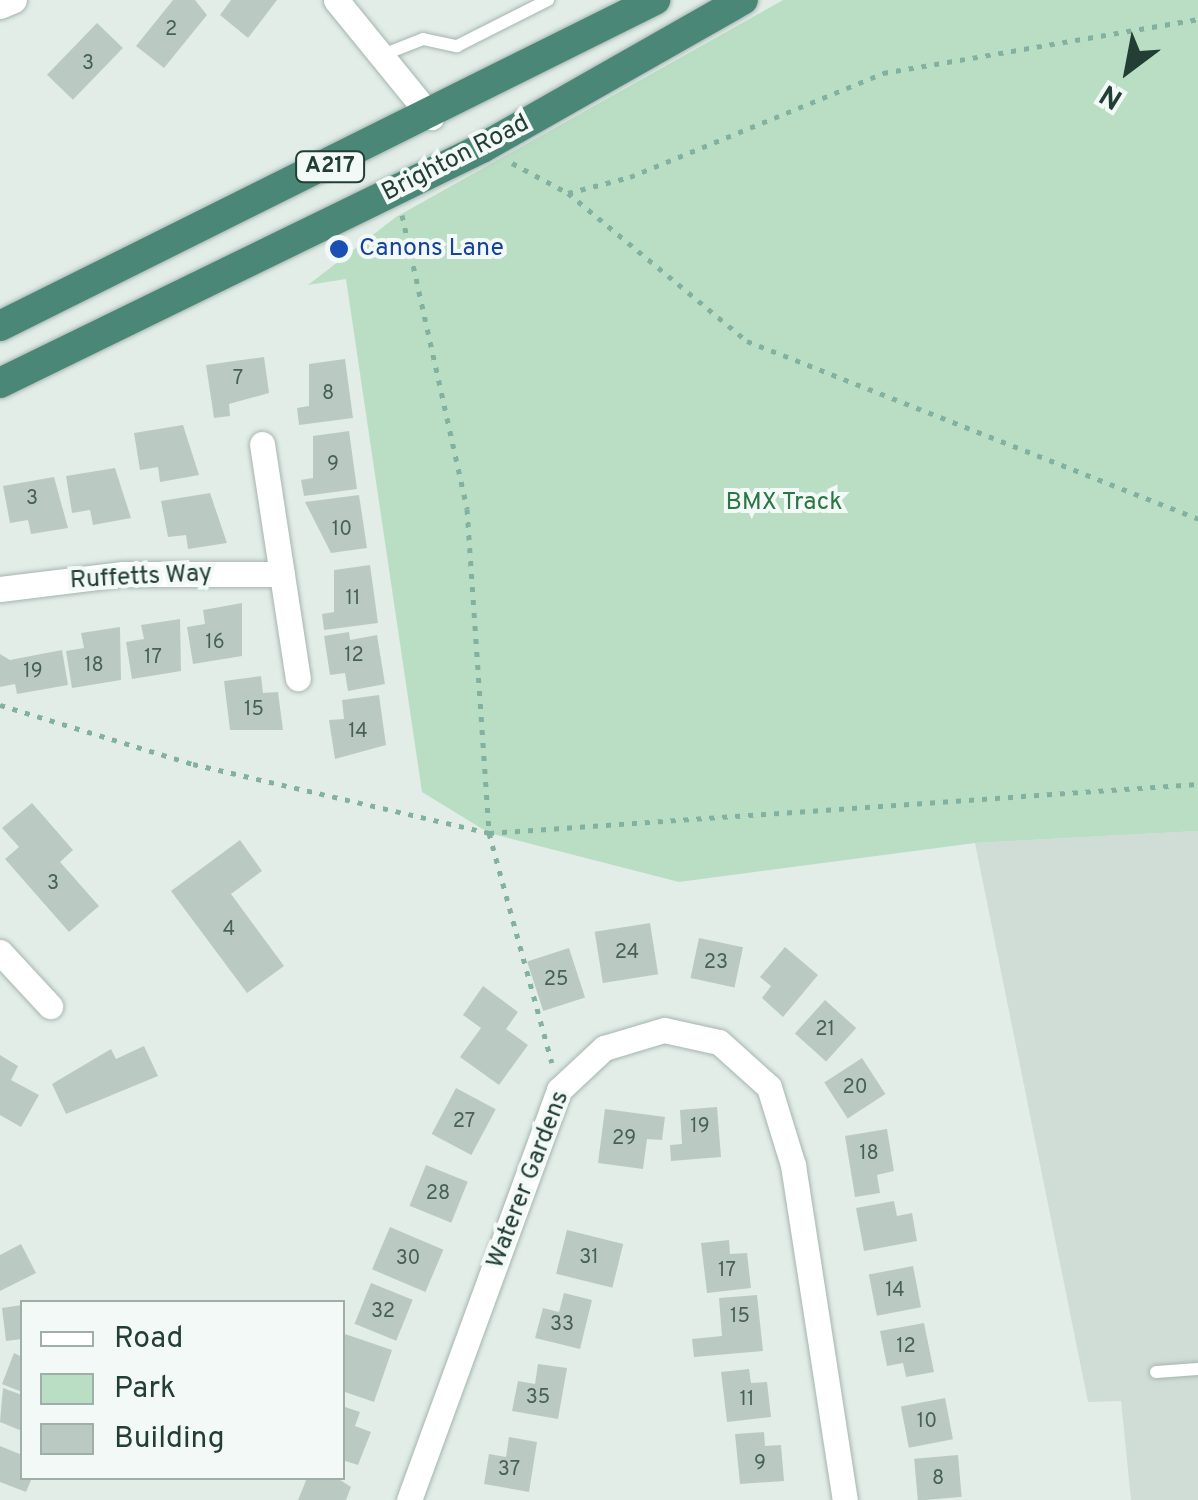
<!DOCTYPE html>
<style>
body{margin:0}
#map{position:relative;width:1198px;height:1500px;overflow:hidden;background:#e2ede8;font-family:Overpass,sans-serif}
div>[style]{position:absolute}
.built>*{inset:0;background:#d0ddd6}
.green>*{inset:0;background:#badec3}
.building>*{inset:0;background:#bacac3;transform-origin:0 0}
.path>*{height:5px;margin-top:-2.5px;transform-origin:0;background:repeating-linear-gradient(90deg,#82b1a1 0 5px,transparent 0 13px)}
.roads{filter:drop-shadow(0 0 2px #a5b5af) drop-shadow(0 0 2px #a5b5af)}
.service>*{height:12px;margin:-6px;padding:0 6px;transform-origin:6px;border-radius:6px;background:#fff}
.minor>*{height:25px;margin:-12.5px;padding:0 12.5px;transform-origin:12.5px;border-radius:12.5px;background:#fff}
.trunk>*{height:30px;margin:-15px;padding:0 15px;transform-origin:15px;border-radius:15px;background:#4a8776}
.dots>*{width:28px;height:28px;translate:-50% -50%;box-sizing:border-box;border:5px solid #f3f9f6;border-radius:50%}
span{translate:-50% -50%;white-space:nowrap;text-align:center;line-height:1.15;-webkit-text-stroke:8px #f3f9f6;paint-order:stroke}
.number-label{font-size:20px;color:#486158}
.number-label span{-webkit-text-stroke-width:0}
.shield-label span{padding:2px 8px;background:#f3f9f6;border:2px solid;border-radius:8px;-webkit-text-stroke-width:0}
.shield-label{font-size:22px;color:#223e35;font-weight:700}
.street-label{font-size:25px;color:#223e35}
.transit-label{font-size:25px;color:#164399}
.left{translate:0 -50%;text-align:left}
.park-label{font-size:25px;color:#2b7645}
.legend{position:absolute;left:20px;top:1300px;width:325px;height:180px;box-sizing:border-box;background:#f3f9f6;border:2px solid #9faea9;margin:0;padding:12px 18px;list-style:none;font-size:30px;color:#223e35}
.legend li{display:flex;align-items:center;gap:20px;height:50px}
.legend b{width:50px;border:2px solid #9faea9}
.north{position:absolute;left:1078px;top:20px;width:100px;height:100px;-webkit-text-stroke:8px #f3f9f6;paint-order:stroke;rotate:212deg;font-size:28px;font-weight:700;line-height:40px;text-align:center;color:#223e35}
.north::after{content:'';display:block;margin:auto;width:35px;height:45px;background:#223e35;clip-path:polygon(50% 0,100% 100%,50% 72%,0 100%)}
</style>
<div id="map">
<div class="built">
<i style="clip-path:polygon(1198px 831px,1198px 1500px,1131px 1500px,1121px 1401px,1088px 1402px,975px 843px)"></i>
</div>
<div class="green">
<i style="clip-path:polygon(783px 0,1198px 0,1198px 831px,975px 843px,679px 882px,489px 833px,422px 792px,346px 279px,308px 285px,396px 217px)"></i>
</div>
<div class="building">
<i style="clip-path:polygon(173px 0,195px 0,207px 15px,164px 68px,136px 46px)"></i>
<i style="clip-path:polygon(231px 0,277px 0,248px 38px,220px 15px)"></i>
<i style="left:97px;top:23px;width:36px;height:72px;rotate:44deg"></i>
<i style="clip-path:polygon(264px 357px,269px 393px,229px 404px,230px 416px,214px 418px,206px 365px)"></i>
<i style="clip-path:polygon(345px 359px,353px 418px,299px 425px,297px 408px,309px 406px,309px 364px)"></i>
<i style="clip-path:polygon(183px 425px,199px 475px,160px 482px,158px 467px,140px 470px,134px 433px)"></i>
<i style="clip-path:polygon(349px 431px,357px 489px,304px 496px,301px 480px,313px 478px,313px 436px)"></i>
<i style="clip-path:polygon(115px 468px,131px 518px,93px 525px,90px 510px,72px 513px,66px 476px)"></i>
<i style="clip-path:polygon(54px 477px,68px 528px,31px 534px,28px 520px,10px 523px,3px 486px)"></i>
<i style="clip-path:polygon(210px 493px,227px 543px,188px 549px,186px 535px,168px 537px,161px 501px)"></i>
<i style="clip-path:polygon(359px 495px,367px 548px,331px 553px,305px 502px)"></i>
<i style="clip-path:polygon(370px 565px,378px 623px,324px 630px,322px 614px,334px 612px,334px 570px)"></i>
<i style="clip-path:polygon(242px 603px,242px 656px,193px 664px,187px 627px,205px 624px,203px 610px)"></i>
<i style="clip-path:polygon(180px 619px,181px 671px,132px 679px,126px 642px,144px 639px,141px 625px)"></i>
<i style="clip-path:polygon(120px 627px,121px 680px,72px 688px,66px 651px,84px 648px,81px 633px)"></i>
<i style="clip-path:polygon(349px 632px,350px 640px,377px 635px,385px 684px,348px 691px,345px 673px,330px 675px,324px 636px)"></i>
<i style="clip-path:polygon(62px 650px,68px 685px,17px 694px,15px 684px,0 687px,0 654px,10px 660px)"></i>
<i style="clip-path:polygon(261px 676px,263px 693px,278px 692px,283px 730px,230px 730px,224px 681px)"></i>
<i style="clip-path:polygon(379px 695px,386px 745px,335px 759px,329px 720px,344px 719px,342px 700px)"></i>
<i style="clip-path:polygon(32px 803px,73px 850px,60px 862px,99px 906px,69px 932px,5px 859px,19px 847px,2px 828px)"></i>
<i style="clip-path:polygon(240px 840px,262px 871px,231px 894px,284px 966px,247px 993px,171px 891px)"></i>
<i style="left:650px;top:923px;width:52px;height:56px;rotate:81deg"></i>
<i style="left:699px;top:938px;width:45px;height:41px;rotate:12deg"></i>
<i style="clip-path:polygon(785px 947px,818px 975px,783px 1017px,762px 998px,771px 986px,760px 977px)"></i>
<i style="left:569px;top:948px;width:52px;height:44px;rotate:72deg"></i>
<i style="clip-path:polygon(483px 986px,518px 1012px,506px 1029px,528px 1045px,499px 1085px,460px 1057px,481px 1028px,463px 1015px)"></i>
<i style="left:825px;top:1000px;width:42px;height:45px;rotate:42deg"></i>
<i style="clip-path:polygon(144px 1046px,158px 1076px,66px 1114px,52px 1084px,111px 1049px,116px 1059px)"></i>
<i style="clip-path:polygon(0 1055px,18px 1066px,11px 1080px,39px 1095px,21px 1127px,0 1115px)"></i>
<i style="left:862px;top:1058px;width:43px;height:45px;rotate:57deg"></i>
<i style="left:456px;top:1088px;width:45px;height:52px;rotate:28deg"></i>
<i style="clip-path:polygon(717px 1107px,721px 1157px,671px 1161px,670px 1145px,682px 1144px,680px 1110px)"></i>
<i style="clip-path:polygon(605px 1109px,665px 1117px,662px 1140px,647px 1139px,643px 1169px,598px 1163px)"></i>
<i style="clip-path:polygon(887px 1129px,894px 1171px,877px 1175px,880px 1193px,855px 1197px,845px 1136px)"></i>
<i style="left:426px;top:1165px;width:45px;height:44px;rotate:22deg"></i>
<i style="clip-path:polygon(894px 1201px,897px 1216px,912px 1213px,917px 1241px,864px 1251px,856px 1208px)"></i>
<i style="left:390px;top:1227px;width:58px;height:46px;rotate:23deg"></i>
<i style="left:567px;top:1230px;width:58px;height:45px;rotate:14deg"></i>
<i style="clip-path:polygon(729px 1240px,730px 1254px,747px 1253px,751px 1288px,707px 1293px,701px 1243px)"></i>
<i style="clip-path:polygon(21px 1244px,36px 1273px,0 1291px,0 1255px)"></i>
<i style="left:913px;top:1266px;width:42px;height:45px;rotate:79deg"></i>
<i style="left:371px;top:1283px;width:45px;height:44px;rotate:22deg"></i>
<i style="clip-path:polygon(564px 1293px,592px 1300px,580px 1349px,535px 1338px,543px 1308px,559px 1312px)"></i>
<i style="clip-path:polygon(757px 1295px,763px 1351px,694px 1357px,692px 1339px,722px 1336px,719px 1298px)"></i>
<i style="clip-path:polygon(22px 1305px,22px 1339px,6px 1341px,2px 1308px)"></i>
<i style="clip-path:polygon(924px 1323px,934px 1372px,906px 1377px,903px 1363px,887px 1366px,880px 1331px)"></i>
<i style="clip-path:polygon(342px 1333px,392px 1350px,374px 1402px,342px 1391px)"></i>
<i style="clip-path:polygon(14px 1353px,22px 1357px,22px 1392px,2px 1384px)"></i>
<i style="clip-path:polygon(538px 1364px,567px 1368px,558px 1419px,512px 1411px,518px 1381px,535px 1384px)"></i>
<i style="clip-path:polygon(749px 1369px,751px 1383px,767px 1382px,771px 1417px,727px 1422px,721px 1372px)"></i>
<i style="clip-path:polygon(3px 1388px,22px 1395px,22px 1431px,0 1422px)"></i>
<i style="left:945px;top:1398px;width:42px;height:45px;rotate:79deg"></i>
<i style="clip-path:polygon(342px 1406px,360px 1412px,355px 1426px,371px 1432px,358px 1465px,342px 1460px)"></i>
<i style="clip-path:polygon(764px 1432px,765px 1446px,781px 1445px,784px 1481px,740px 1484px,735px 1434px)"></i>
<i style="clip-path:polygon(509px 1437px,537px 1442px,529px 1492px,484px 1484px,489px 1454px,506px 1457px)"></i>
<i style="clip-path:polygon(0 1446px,22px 1455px,22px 1478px,32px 1478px,26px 1492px,0 1482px)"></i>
<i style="left:958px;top:1455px;width:42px;height:44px;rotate:85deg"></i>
<i style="clip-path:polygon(307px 1478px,337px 1478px,351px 1487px,346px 1500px,298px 1500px)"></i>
</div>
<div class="path">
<i style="left:512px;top:163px;width:64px;rotate:28.2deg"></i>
<i style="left:568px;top:193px;width:232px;rotate:39.6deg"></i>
<i style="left:747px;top:341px;width:485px;rotate:21.5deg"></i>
<i style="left:568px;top:193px;width:64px;rotate:-14.5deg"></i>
<i style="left:630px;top:177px;width:274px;rotate:-22.3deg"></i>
<i style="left:883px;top:73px;width:320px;rotate:-9.7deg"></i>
<i style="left:402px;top:215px;width:301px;rotate:77.5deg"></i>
<i style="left:467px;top:509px;width:325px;rotate:86.1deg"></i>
<i style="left:489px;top:833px;width:238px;rotate:74.7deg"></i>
<i style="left:0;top:705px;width:202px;rotate:17deg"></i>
<i style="left:193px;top:764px;width:304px;rotate:13.1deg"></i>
<i style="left:489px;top:833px;width:711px;rotate:-3.95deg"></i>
</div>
<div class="roads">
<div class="service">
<i style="left:385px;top:54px;width:41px;rotate:-21.5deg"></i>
<i style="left:423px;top:39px;width:35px;rotate:12deg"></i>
<i style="left:457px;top:46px;width:102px;rotate:-26.8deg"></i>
<i style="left:1156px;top:1372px;width:42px;rotate:-4.1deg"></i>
</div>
<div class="minor">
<i style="left:336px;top:0;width:151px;rotate:50.9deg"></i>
<i style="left:0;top:6px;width:15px;rotate:-23deg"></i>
<i style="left:262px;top:444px;width:237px;rotate:81.3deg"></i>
<i style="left:0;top:589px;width:124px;rotate:-7deg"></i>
<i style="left:123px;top:574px;width:159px"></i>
<i style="left:0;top:952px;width:74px;rotate:47.2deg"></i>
<i style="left:409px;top:1500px;width:437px;rotate:-69.9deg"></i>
<i style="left:559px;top:1090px;width:62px;rotate:-43deg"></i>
<i style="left:604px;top:1048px;width:63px;rotate:-16.7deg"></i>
<i style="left:664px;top:1030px;width:56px;rotate:12.3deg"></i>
<i style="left:719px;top:1042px;width:67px;rotate:42deg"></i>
<i style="left:769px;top:1087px;width:82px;rotate:72.9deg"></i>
<i style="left:793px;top:1165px;width:339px;rotate:81.2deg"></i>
</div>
<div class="trunk">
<i style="left:0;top:326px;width:732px;rotate:-26.46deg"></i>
<i style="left:0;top:383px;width:536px;rotate:-25.99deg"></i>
<i style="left:482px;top:148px;width:300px;rotate:-29.6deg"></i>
</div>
</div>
<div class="dots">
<i style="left:339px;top:249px;background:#1a4fb4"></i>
</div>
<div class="number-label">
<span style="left:171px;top:30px">2</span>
<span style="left:88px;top:64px">3</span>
<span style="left:238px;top:379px">7</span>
<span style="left:328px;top:394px">8</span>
<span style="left:333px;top:465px">9</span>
<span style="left:32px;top:499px">3</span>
<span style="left:342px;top:530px">10</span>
<span style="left:353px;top:599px">11</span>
<span style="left:215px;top:643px">16</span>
<span style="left:354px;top:656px">12</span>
<span style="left:153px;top:658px">17</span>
<span style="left:94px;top:666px">18</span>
<span style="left:33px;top:672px">19</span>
<span style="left:254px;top:710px">15</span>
<span style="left:358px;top:732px">14</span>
<span style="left:53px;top:884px">3</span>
<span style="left:229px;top:930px">4</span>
<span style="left:627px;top:953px">24</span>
<span style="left:716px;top:963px">23</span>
<span style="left:556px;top:980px">25</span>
<span style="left:825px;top:1030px">21</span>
<span style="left:855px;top:1088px">20</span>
<span style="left:464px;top:1122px">27</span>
<span style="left:700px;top:1127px">19</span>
<span style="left:624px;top:1139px">29</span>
<span style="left:869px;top:1154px">18</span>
<span style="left:438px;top:1194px">28</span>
<span style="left:589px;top:1258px">31</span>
<span style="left:408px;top:1259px">30</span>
<span style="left:727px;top:1271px">17</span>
<span style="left:895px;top:1291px">14</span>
<span style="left:383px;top:1312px">32</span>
<span style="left:740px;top:1317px">15</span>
<span style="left:562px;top:1325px">33</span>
<span style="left:906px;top:1347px">12</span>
<span style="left:538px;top:1398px">35</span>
<span style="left:747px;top:1400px">11</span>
<span style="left:927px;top:1422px">10</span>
<span style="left:760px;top:1464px">9</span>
<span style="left:509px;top:1470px">37</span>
<span style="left:938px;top:1479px">8</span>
</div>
<div class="shield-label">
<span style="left:330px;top:167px">A217</span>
</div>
<div class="street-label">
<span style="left:456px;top:159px;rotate:-27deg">Brighton Road</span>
<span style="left:141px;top:578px;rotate:-3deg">Ruffetts Way</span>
<span style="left:529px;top:1180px;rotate:-69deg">Waterer Gardens</span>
</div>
<div class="transit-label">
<span class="left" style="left:359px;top:249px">Canons Lane</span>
</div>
<div class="park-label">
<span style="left:784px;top:503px">BMX Track</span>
</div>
<ul class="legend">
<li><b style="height:12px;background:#fff"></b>Road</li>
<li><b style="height:28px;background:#badec3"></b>Park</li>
<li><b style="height:28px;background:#bacac3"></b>Building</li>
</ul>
<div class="north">N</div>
</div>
